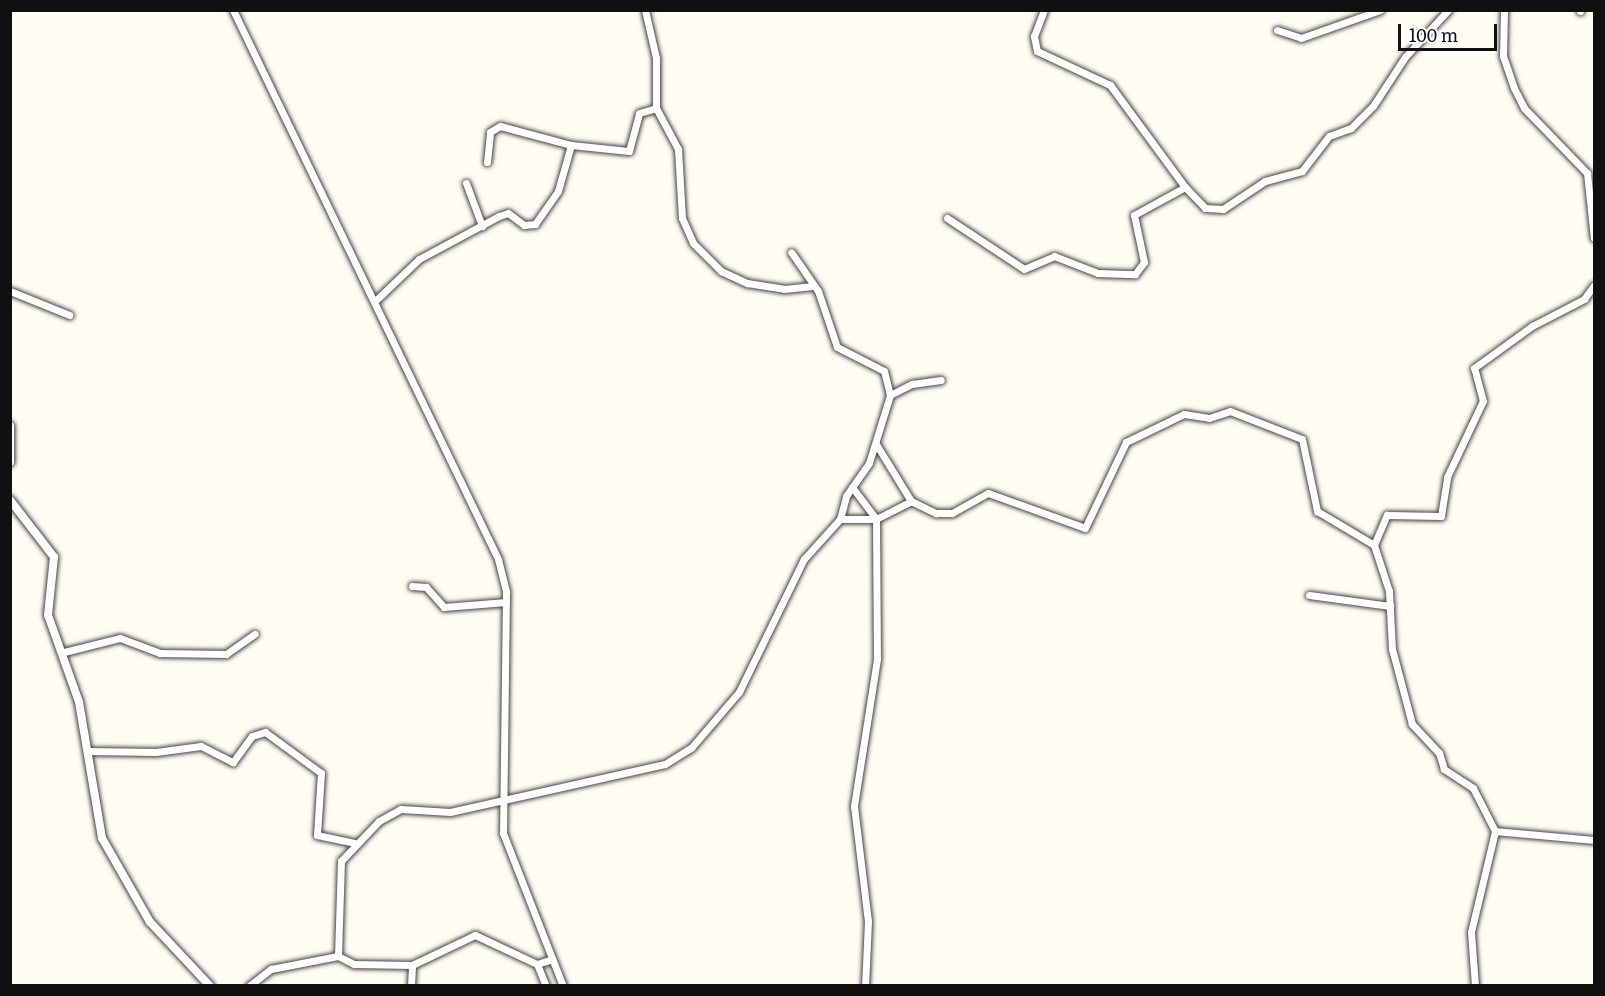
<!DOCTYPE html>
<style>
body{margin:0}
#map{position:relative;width:1605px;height:996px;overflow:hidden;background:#fefcf3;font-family:Literata,serif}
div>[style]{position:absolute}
.roads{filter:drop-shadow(0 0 2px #434343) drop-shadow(0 0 2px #434343)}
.minor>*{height:7px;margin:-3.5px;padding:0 3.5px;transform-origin:3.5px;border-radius:3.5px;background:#fff}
.tertiary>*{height:8px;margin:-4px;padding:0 4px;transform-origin:4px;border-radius:4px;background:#fff}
span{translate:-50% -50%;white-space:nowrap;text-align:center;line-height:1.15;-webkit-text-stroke:6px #fff;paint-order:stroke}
.frame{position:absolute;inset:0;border:12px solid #101010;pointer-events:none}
.scale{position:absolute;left:1398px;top:24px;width:99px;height:27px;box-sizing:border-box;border:3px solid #101010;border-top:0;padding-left:8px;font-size:18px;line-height:21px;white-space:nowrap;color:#101010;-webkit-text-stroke:4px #fff;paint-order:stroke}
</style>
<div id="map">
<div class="roads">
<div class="minor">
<i style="left:233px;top:10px;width:610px;rotate:64.23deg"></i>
<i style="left:498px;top:559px;width:34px;rotate:76deg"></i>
<i style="left:506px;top:592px;width:241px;rotate:90.7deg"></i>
<i style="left:503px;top:833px;width:164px;rotate:68.6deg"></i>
<i style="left:1044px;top:10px;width:28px;rotate:111deg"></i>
<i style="left:1034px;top:36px;width:15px;rotate:79deg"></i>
<i style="left:1037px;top:51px;width:81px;rotate:25deg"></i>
<i style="left:1110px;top:85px;width:127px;rotate:53.7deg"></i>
<i style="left:1504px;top:10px;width:46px;rotate:91.2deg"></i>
<i style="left:1503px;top:56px;width:34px;rotate:71deg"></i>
<i style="left:1514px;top:88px;width:22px;rotate:63deg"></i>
<i style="left:1524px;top:108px;width:91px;rotate:45.9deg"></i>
<i style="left:1587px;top:173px;width:65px;rotate:83.9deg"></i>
<i style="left:1580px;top:11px;width:1px;rotate:-90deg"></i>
<i style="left:1277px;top:30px;width:25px;rotate:18deg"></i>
<i style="left:1301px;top:38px;width:84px;rotate:-19.5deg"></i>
<i style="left:656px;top:108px;width:47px;rotate:61.8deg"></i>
<i style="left:678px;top:149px;width:69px;rotate:86.7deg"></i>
<i style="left:682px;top:218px;width:27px;rotate:66deg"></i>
<i style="left:693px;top:243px;width:40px;rotate:45deg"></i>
<i style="left:721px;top:271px;width:29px;rotate:25deg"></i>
<i style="left:747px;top:283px;width:37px;rotate:9deg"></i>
<i style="left:784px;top:289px;width:29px;rotate:-6deg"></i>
<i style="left:487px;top:162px;width:30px;rotate:-84deg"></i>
<i style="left:490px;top:132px;width:12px;rotate:-31deg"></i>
<i style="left:500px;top:126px;width:73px;rotate:15deg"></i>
<i style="left:466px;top:183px;width:46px;rotate:69.6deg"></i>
<i style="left:947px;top:218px;width:92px;rotate:33.5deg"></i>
<i style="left:1024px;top:269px;width:33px;rotate:-23deg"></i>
<i style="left:1054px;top:256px;width:47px;rotate:21.1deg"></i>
<i style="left:1098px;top:273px;width:37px;rotate:2deg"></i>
<i style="left:1135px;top:274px;width:15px;rotate:-53deg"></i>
<i style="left:1144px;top:262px;width:48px;rotate:-102deg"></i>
<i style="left:1134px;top:215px;width:58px;rotate:-28.8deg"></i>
<i style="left:1185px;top:187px;width:29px;rotate:46deg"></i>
<i style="left:1205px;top:208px;width:18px;rotate:3deg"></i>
<i style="left:1223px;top:209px;width:50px;rotate:-33.7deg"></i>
<i style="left:1265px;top:181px;width:38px;rotate:-15deg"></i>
<i style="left:1302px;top:171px;width:44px;rotate:-52.4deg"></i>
<i style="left:1329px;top:136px;width:23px;rotate:-20deg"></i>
<i style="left:1351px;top:128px;width:31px;rotate:-45deg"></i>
<i style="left:1373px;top:106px;width:59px;rotate:-56.9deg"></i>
<i style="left:1405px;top:57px;width:64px;rotate:-47.5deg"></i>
<i style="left:10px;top:291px;width:64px;rotate:22.1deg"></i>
<i style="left:375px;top:301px;width:61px;rotate:-43.7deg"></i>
<i style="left:419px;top:259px;width:91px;rotate:-28.3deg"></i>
<i style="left:499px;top:216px;width:9px;rotate:-18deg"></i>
<i style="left:508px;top:213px;width:20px;rotate:37deg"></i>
<i style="left:524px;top:225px;width:11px;rotate:-5deg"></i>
<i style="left:535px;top:224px;width:40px;rotate:-55.1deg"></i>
<i style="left:558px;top:191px;width:48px;rotate:-74.2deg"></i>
<i style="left:571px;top:145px;width:58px;rotate:5.9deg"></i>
<i style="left:629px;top:151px;width:39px;rotate:-75deg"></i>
<i style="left:639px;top:113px;width:18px;rotate:-16deg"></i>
<i style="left:656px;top:108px;width:50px;rotate:-90deg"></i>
<i style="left:656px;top:58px;width:49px;rotate:-102.9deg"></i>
<i style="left:890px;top:395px;width:25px;rotate:-27deg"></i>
<i style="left:912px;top:384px;width:29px;rotate:-8deg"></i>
<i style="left:876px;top:444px;width:67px;rotate:58.4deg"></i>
<i style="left:852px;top:487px;width:40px;rotate:53deg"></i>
<i style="left:876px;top:519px;width:140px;rotate:89.6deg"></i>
<i style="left:877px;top:659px;width:149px;rotate:98.9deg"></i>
<i style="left:854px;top:806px;width:116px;rotate:83.1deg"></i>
<i style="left:868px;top:921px;width:65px;rotate:92.6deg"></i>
<i style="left:840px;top:519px;width:36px"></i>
<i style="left:876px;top:519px;width:39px;rotate:-27deg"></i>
<i style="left:911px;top:501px;width:28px;rotate:26deg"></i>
<i style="left:936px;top:513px;width:16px"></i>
<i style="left:952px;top:513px;width:41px;rotate:-29.1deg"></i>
<i style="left:988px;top:493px;width:103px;rotate:19.8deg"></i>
<i style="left:1085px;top:528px;width:95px;rotate:-64.5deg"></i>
<i style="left:1126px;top:442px;width:64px;rotate:-25.8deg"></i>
<i style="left:1184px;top:414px;width:25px;rotate:9deg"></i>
<i style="left:1209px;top:418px;width:22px;rotate:-18deg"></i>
<i style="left:1230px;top:411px;width:77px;rotate:21.3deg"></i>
<i style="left:1302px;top:439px;width:74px;rotate:78.2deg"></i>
<i style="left:1317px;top:511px;width:66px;rotate:30.8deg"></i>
<i style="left:412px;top:586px;width:14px;rotate:4deg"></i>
<i style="left:426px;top:587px;width:27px;rotate:48deg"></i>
<i style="left:444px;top:607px;width:62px;rotate:-4.6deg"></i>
<i style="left:1309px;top:595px;width:82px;rotate:7.7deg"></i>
<i style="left:64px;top:652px;width:58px;rotate:-14deg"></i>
<i style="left:120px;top:638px;width:43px;rotate:20.6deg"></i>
<i style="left:160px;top:653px;width:66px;rotate:0.9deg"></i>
<i style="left:226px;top:654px;width:35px;rotate:-35deg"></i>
<i style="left:87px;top:751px;width:69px;rotate:0.8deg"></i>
<i style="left:156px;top:752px;width:45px;rotate:-7.6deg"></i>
<i style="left:201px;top:746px;width:36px;rotate:27deg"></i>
<i style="left:233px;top:762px;width:32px;rotate:-54deg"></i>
<i style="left:252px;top:736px;width:14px;rotate:-17deg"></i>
<i style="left:265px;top:732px;width:69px;rotate:36.2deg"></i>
<i style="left:321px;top:773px;width:62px;rotate:93.7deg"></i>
<i style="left:317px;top:835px;width:38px;rotate:12deg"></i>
<i style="left:1495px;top:831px;width:99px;rotate:5.2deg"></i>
<i style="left:338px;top:956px;width:18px;rotate:27deg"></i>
<i style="left:354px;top:964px;width:58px;rotate:1deg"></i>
<i style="left:412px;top:965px;width:70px;rotate:-25.5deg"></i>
<i style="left:475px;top:935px;width:68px;rotate:25.1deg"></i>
<i style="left:537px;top:964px;width:16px;rotate:-18deg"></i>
<i style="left:537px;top:964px;width:24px;rotate:68deg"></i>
<i style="left:249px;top:986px;width:28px;rotate:-38deg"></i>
<i style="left:271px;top:969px;width:68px;rotate:-11deg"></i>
<i style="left:338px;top:956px;width:95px;rotate:-88.2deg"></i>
<i style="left:341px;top:861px;width:55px;rotate:-46.5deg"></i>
<i style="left:379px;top:821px;width:25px;rotate:-29deg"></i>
<i style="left:401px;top:809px;width:49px;rotate:3.5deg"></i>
<i style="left:450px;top:812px;width:220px;rotate:-12.6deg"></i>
<i style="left:665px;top:764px;width:31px;rotate:-32deg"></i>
<i style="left:691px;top:748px;width:74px;rotate:-49.4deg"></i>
<i style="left:739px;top:692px;width:148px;rotate:-64deg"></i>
<i style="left:804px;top:559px;width:54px;rotate:-48deg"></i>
<i style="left:840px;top:519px;width:24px;rotate:-75deg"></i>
<i style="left:846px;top:496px;width:40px;rotate:-55.1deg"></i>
<i style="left:869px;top:463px;width:71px;rotate:-72.8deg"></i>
<i style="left:890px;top:395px;width:25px;rotate:-104deg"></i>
<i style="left:884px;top:371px;width:53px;rotate:-152.9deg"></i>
<i style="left:837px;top:347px;width:59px;rotate:-108.7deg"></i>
<i style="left:818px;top:291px;width:47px;rotate:-124.7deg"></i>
<i style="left:411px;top:986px;width:21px;rotate:-87deg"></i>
<i style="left:1475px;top:986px;width:54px;rotate:-94.2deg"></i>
<i style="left:1471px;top:932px;width:104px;rotate:-76.6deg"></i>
<i style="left:1495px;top:831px;width:48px;rotate:-117.1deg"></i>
<i style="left:1473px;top:788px;width:35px;rotate:-147deg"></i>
<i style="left:1444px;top:769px;width:17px;rotate:-107deg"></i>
<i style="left:1439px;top:753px;width:40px;rotate:-133deg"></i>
<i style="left:1412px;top:724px;width:78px;rotate:-104.9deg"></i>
<i style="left:1392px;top:649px;width:58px;rotate:-93deg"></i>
<i style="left:1389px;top:591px;width:48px;rotate:-108.1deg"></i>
<i style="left:1374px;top:545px;width:33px;rotate:-67deg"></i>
<i style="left:1387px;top:515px;width:54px;rotate:1.1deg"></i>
<i style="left:1441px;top:516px;width:39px;rotate:-81deg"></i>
<i style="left:1447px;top:477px;width:84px;rotate:-64.7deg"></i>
<i style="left:1483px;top:401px;width:34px;rotate:-105deg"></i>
<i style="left:1474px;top:368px;width:72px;rotate:-35.9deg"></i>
<i style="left:1532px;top:326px;width:59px;rotate:-27.4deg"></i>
<i style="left:1584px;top:299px;width:17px;rotate:-54deg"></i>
</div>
<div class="tertiary">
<i style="left:10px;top:426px;width:36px;rotate:90deg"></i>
<i style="left:10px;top:500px;width:72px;rotate:52.3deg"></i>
<i style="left:54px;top:557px;width:58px;rotate:95.9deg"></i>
<i style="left:48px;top:615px;width:92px;rotate:70.4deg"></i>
<i style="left:79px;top:702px;width:138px;rotate:80.4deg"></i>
<i style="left:102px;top:838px;width:97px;rotate:60.3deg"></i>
<i style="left:150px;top:922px;width:88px;rotate:46.8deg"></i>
</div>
</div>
<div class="frame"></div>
<div class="scale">100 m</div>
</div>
